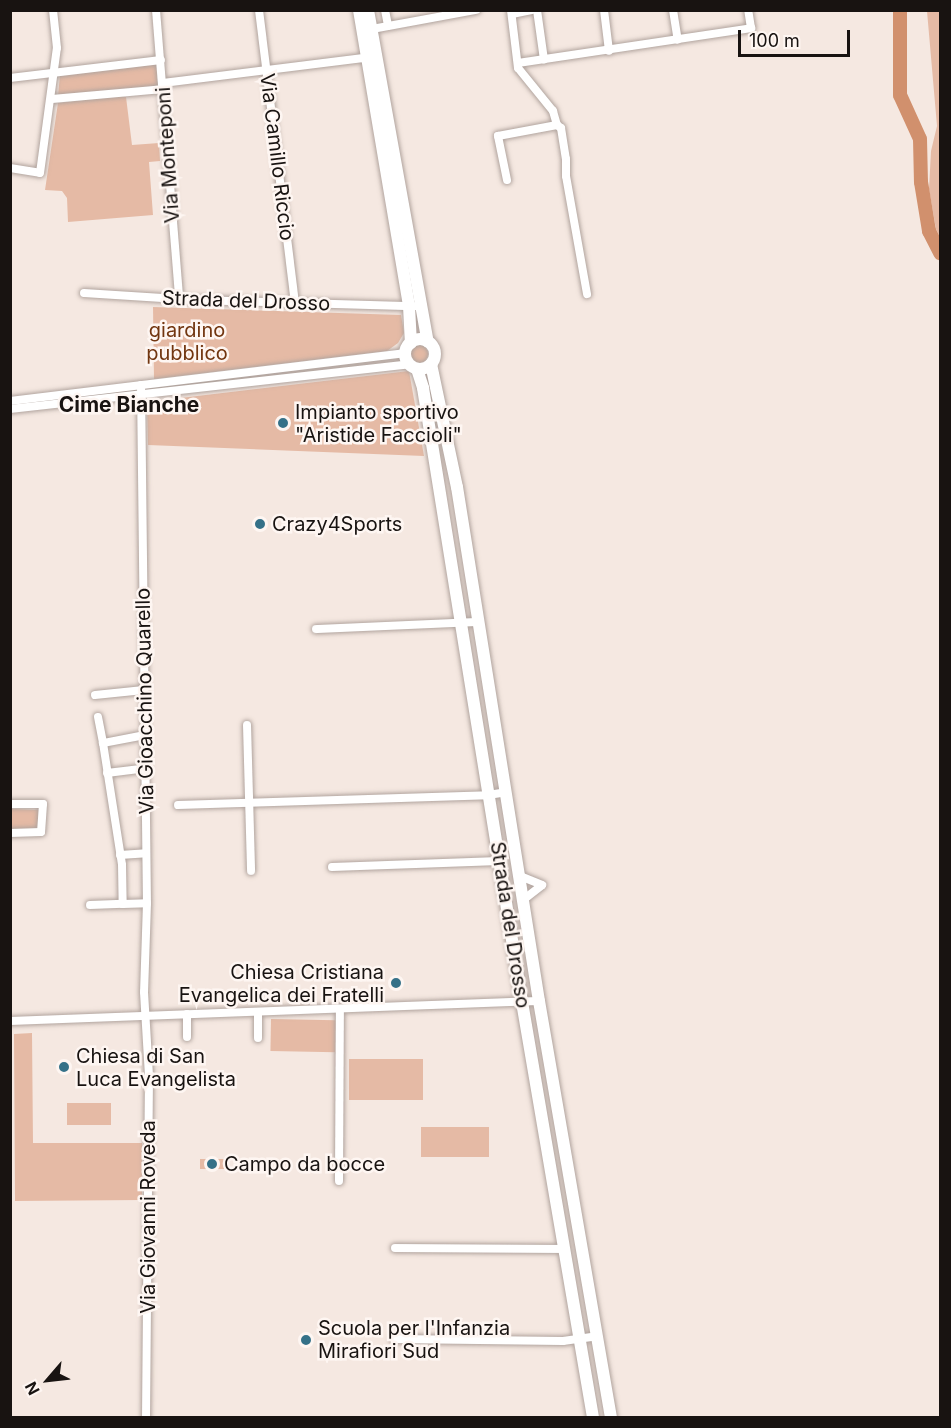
<!DOCTYPE html>
<style>
body{margin:0}
#map{position:relative;width:951px;height:1428px;overflow:hidden;background:#f5e8e1;font-family:Inter,sans-serif}
div>[style]{position:absolute}
.green>*{inset:0;background:#e5baa5;transform-origin:0 0}
.round{border-radius:50%}
.river>*{height:14px;margin:-7px;padding:0 7px;transform-origin:7px;border-radius:7px;background:#d1906d}
.roads{filter:drop-shadow(0 0 2px #b1a49e) drop-shadow(0 0 2px #b1a49e)}
.street>*{height:8px;margin:-4px;padding:0 4px;transform-origin:4px;border-radius:4px;background:#fff}
.secondary>*{height:12px;margin:-6px;padding:0 6px;transform-origin:6px;border-radius:6px;background:#fff}
.secondary>.ring{margin:-6px;padding:0;box-sizing:content-box;background:none;border:12px solid #fff;border-radius:50%}
.dots>*{width:16px;height:16px;translate:-50% -50%;box-sizing:border-box;border:3px solid #fef6f2;border-radius:50%}
span{translate:-50% -50%;white-space:nowrap;text-align:center;line-height:1.15;-webkit-text-stroke:5px #fef6f2;paint-order:stroke}
.street-label{font-size:20px;color:#181311}
.park-label{font-size:20px;color:#723610}
.poi-label{font-size:20px;color:#181311}
.left{translate:0 -50%;text-align:left}
.right{translate:-100% -50%;text-align:right}
.neighbourhood-label{font-size:21px;color:#181311;font-weight:700}
.frame{position:absolute;inset:0;border:12px solid #181311;pointer-events:none}
.north{position:absolute;left:18px;top:1350px;width:60px;height:60px;-webkit-text-stroke:4px #fef6f2;paint-order:stroke;rotate:242deg;font-size:16px;font-weight:700;line-height:24px;text-align:center;color:#181311}
.north::after{content:'';display:block;margin:auto;width:21px;height:27px;background:#181311;clip-path:polygon(50% 0,100% 100%,50% 72%,0 100%)}
.scale{position:absolute;left:738px;top:30px;width:112px;height:27px;box-sizing:border-box;border:3px solid #181311;border-top:0;padding-left:8px;font-size:18px;line-height:21px;white-space:nowrap;color:#181311;-webkit-text-stroke:4px #fef6f2;paint-order:stroke}
</style>
<div id="map">
<div class="green">
<i style="clip-path:polygon(927px 11px,940px 11px,940px 237px,936px 229px,929px 189px,931px 151px,937px 126px)"></i>
<i style="clip-path:polygon(156px 63px,158px 86px,58px 96px,60px 75px)"></i>
<i style="clip-path:polygon(121px 96px,126px 97px,132px 145px,159px 143px,160px 161px,149px 162px,153px 215px,68px 222px,67px 198px,62px 191px,45px 190px,58px 103px)"></i>
<i style="clip-path:polygon(153px 307px,401px 315px,404px 333px,398px 343px,387px 351px,154px 379px)"></i>
<i class="round" style="left:410px;top:345px;width:18px;height:18px"></i>
<i style="clip-path:polygon(409px 371px,424px 456px,148px 445px,147px 402px)"></i>
<i style="left:11px;top:809px;width:28px;height:21px;rotate:2deg"></i>
<i style="left:271px;top:1019px;width:65px;height:32px;rotate:1deg"></i>
<i style="clip-path:polygon(32px 1033px,33px 1143px,142px 1143px,142px 1200px,15px 1201px,14px 1034px)"></i>
<i style="left:349px;top:1059px;width:74px;height:41px"></i>
<i style="left:67px;top:1103px;width:44px;height:22px"></i>
<i style="left:421px;top:1127px;width:68px;height:30px"></i>
<i style="left:200px;top:1159px;width:24px;height:10px"></i>
</div>
<div class="river">
<i style="left:900px;top:10px;width:85px;rotate:90deg"></i>
<i style="left:900px;top:95px;width:48px;rotate:65.6deg"></i>
<i style="left:920px;top:139px;width:43px;rotate:88.7deg"></i>
<i style="left:921px;top:182px;width:50px;rotate:80.7deg"></i>
<i style="left:929px;top:231px;width:25px;rotate:63deg"></i>
</div>
<div class="roads">
<div class="street">
<i style="left:156px;top:10px;width:290px;rotate:85.4deg"></i>
<i style="left:259px;top:10px;width:295px;rotate:83deg"></i>
<i style="left:385px;top:10px;width:16px;rotate:79deg"></i>
<i style="left:537px;top:10px;width:50px;rotate:82deg"></i>
<i style="left:604px;top:10px;width:41px;rotate:83deg"></i>
<i style="left:673px;top:10px;width:30px;rotate:81deg"></i>
<i style="left:512px;top:14px;width:20px;rotate:-11deg"></i>
<i style="left:372px;top:29px;width:106px;rotate:-10.4deg"></i>
<i style="left:518px;top:63px;width:236px;rotate:-8.5deg"></i>
<i style="left:751px;top:28px;width:18px;rotate:-99deg"></i>
<i style="left:10px;top:78px;width:152px;rotate:-6.8deg"></i>
<i style="left:163px;top:83px;width:210px;rotate:-7.1deg"></i>
<i style="left:52px;top:99px;width:111px;rotate:-5.1deg"></i>
<i style="left:557px;top:125px;width:5px;rotate:37deg"></i>
<i style="left:561px;top:128px;width:31px;rotate:81deg"></i>
<i style="left:566px;top:159px;width:17px;rotate:90deg"></i>
<i style="left:566px;top:176px;width:120px;rotate:79.9deg"></i>
<i style="left:10px;top:168px;width:30px;rotate:9deg"></i>
<i style="left:40px;top:173px;width:126px;rotate:-82.3deg"></i>
<i style="left:57px;top:48px;width:38px;rotate:-96deg"></i>
<i style="left:507px;top:180px;width:45px;rotate:-101.6deg"></i>
<i style="left:498px;top:136px;width:60px;rotate:-10.6deg"></i>
<i style="left:557px;top:125px;width:15px;rotate:-106deg"></i>
<i style="left:553px;top:111px;width:55px;rotate:-129.1deg"></i>
<i style="left:518px;top:68px;width:58px;rotate:-96.9deg"></i>
<i style="left:84px;top:293px;width:110px;rotate:3.6deg"></i>
<i style="left:194px;top:300px;width:220px;rotate:1.6deg"></i>
<i style="left:141px;top:385px;width:518px;rotate:89.34deg"></i>
<i style="left:147px;top:903px;width:89px;rotate:91.9deg"></i>
<i style="left:144px;top:992px;width:83px;rotate:86.6deg"></i>
<i style="left:149px;top:1075px;width:343px;rotate:90.5deg"></i>
<i style="left:10px;top:401px;width:399px;rotate:-6.9deg"></i>
<i style="left:10px;top:409px;width:402px;rotate:-6.4deg"></i>
<i style="left:316px;top:629px;width:162px;rotate:-2.5deg"></i>
<i style="left:95px;top:695px;width:49px;rotate:-5.8deg"></i>
<i style="left:98px;top:717px;width:26px;rotate:79deg"></i>
<i style="left:247px;top:725px;width:146px;rotate:88.4deg"></i>
<i style="left:145px;top:735px;width:43px;rotate:169.2deg"></i>
<i style="left:103px;top:743px;width:123px;rotate:81.1deg"></i>
<i style="left:122px;top:865px;width:39px;rotate:89deg"></i>
<i style="left:123px;top:904px;width:24px;rotate:-2deg"></i>
<i style="left:107px;top:773px;width:38px;rotate:-7deg"></i>
<i style="left:10px;top:804px;width:33px"></i>
<i style="left:43px;top:804px;width:28px;rotate:94deg"></i>
<i style="left:41px;top:832px;width:31px;rotate:178deg"></i>
<i style="left:178px;top:805px;width:310px;rotate:-1.8deg"></i>
<i style="left:488px;top:795px;width:18px;rotate:-9deg"></i>
<i style="left:120px;top:855px;width:26px;rotate:-4deg"></i>
<i style="left:332px;top:867px;width:167px;rotate:-2.1deg"></i>
<i style="left:520px;top:876px;width:24px;rotate:22deg"></i>
<i style="left:523px;top:900px;width:24px;rotate:-38deg"></i>
<i style="left:90px;top:905px;width:33px;rotate:-2deg"></i>
<i style="left:187px;top:1014px;width:23px;rotate:90deg"></i>
<i style="left:10px;top:1021px;width:529px;rotate:-2.17deg"></i>
<i style="left:258px;top:1038px;width:26px;rotate:-90deg"></i>
<i style="left:339px;top:1181px;width:172px;rotate:-89.7deg"></i>
<i style="left:395px;top:1248px;width:169px;rotate:0.3deg"></i>
<i style="left:394px;top:1339px;width:169px;rotate:0.7deg"></i>
<i style="left:563px;top:1341px;width:34px;rotate:-8deg"></i>
</div>
<div class="secondary">
<i style="left:359px;top:10px;width:300px;rotate:80.4deg"></i>
<i style="left:409px;top:306px;width:37px;rotate:87deg"></i>
<i style="left:368px;top:10px;width:337px;rotate:79.8deg"></i>
<i class="ring" style="left:405px;top:339px;width:18px;height:18px"></i>
<i style="left:431px;top:364px;width:126px;rotate:78.1deg"></i>
<i style="left:457px;top:487px;width:520px;rotate:80.94deg"></i>
<i style="left:539px;top:1001px;width:423px;rotate:80.2deg"></i>
<i style="left:417px;top:369px;width:20px;rotate:72deg"></i>
<i style="left:423px;top:388px;width:622px;rotate:80.84deg"></i>
<i style="left:522px;top:1002px;width:422px;rotate:80.3deg"></i>
</div>
</div>
<div class="dots">
<i style="left:283px;top:423px;background:#357188"></i>
<i style="left:260px;top:524px;background:#357188"></i>
<i style="left:396px;top:983px;background:#357188"></i>
<i style="left:64px;top:1067px;background:#357188"></i>
<i style="left:212px;top:1164px;background:#357188"></i>
<i style="left:306px;top:1340px;background:#357188"></i>
</div>
<div class="street-label">
<span style="left:168px;top:155px;rotate:-94deg">Via Monteponi</span>
<span style="left:277px;top:157px;rotate:83deg">Via Camillo Riccio</span>
<span style="left:246px;top:301px;rotate:2deg">Strada del Drosso</span>
<span style="left:145px;top:701px;rotate:-91deg">Via Gioacchino Quarello</span>
<span style="left:510px;top:925px;rotate:81deg">Strada del Drosso</span>
<span style="left:148px;top:1217px;rotate:-90deg">Via Giovanni Roveda</span>
</div>
<div class="park-label">
<span style="left:187px;top:342px">giardino<br>pubblico</span>
</div>
<div class="poi-label">
<span class="left" style="left:295px;top:424px">Impianto sportivo<br>"Aristide Faccioli"</span>
<span class="left" style="left:272px;top:524px">Crazy4Sports</span>
<span class="right" style="left:384px;top:984px">Chiesa Cristiana<br>Evangelica dei Fratelli</span>
<span class="left" style="left:76px;top:1068px">Chiesa di San<br>Luca Evangelista</span>
<span class="left" style="left:224px;top:1164px">Campo da bocce</span>
<span class="left" style="left:318px;top:1340px">Scuola per l'Infanzia<br>Mirafiori Sud</span>
</div>
<div class="neighbourhood-label">
<span style="left:129px;top:405px">Cime Bianche</span>
</div>
<div class="frame"></div>
<div class="north">N</div>
<div class="scale">100 m</div>
</div>
